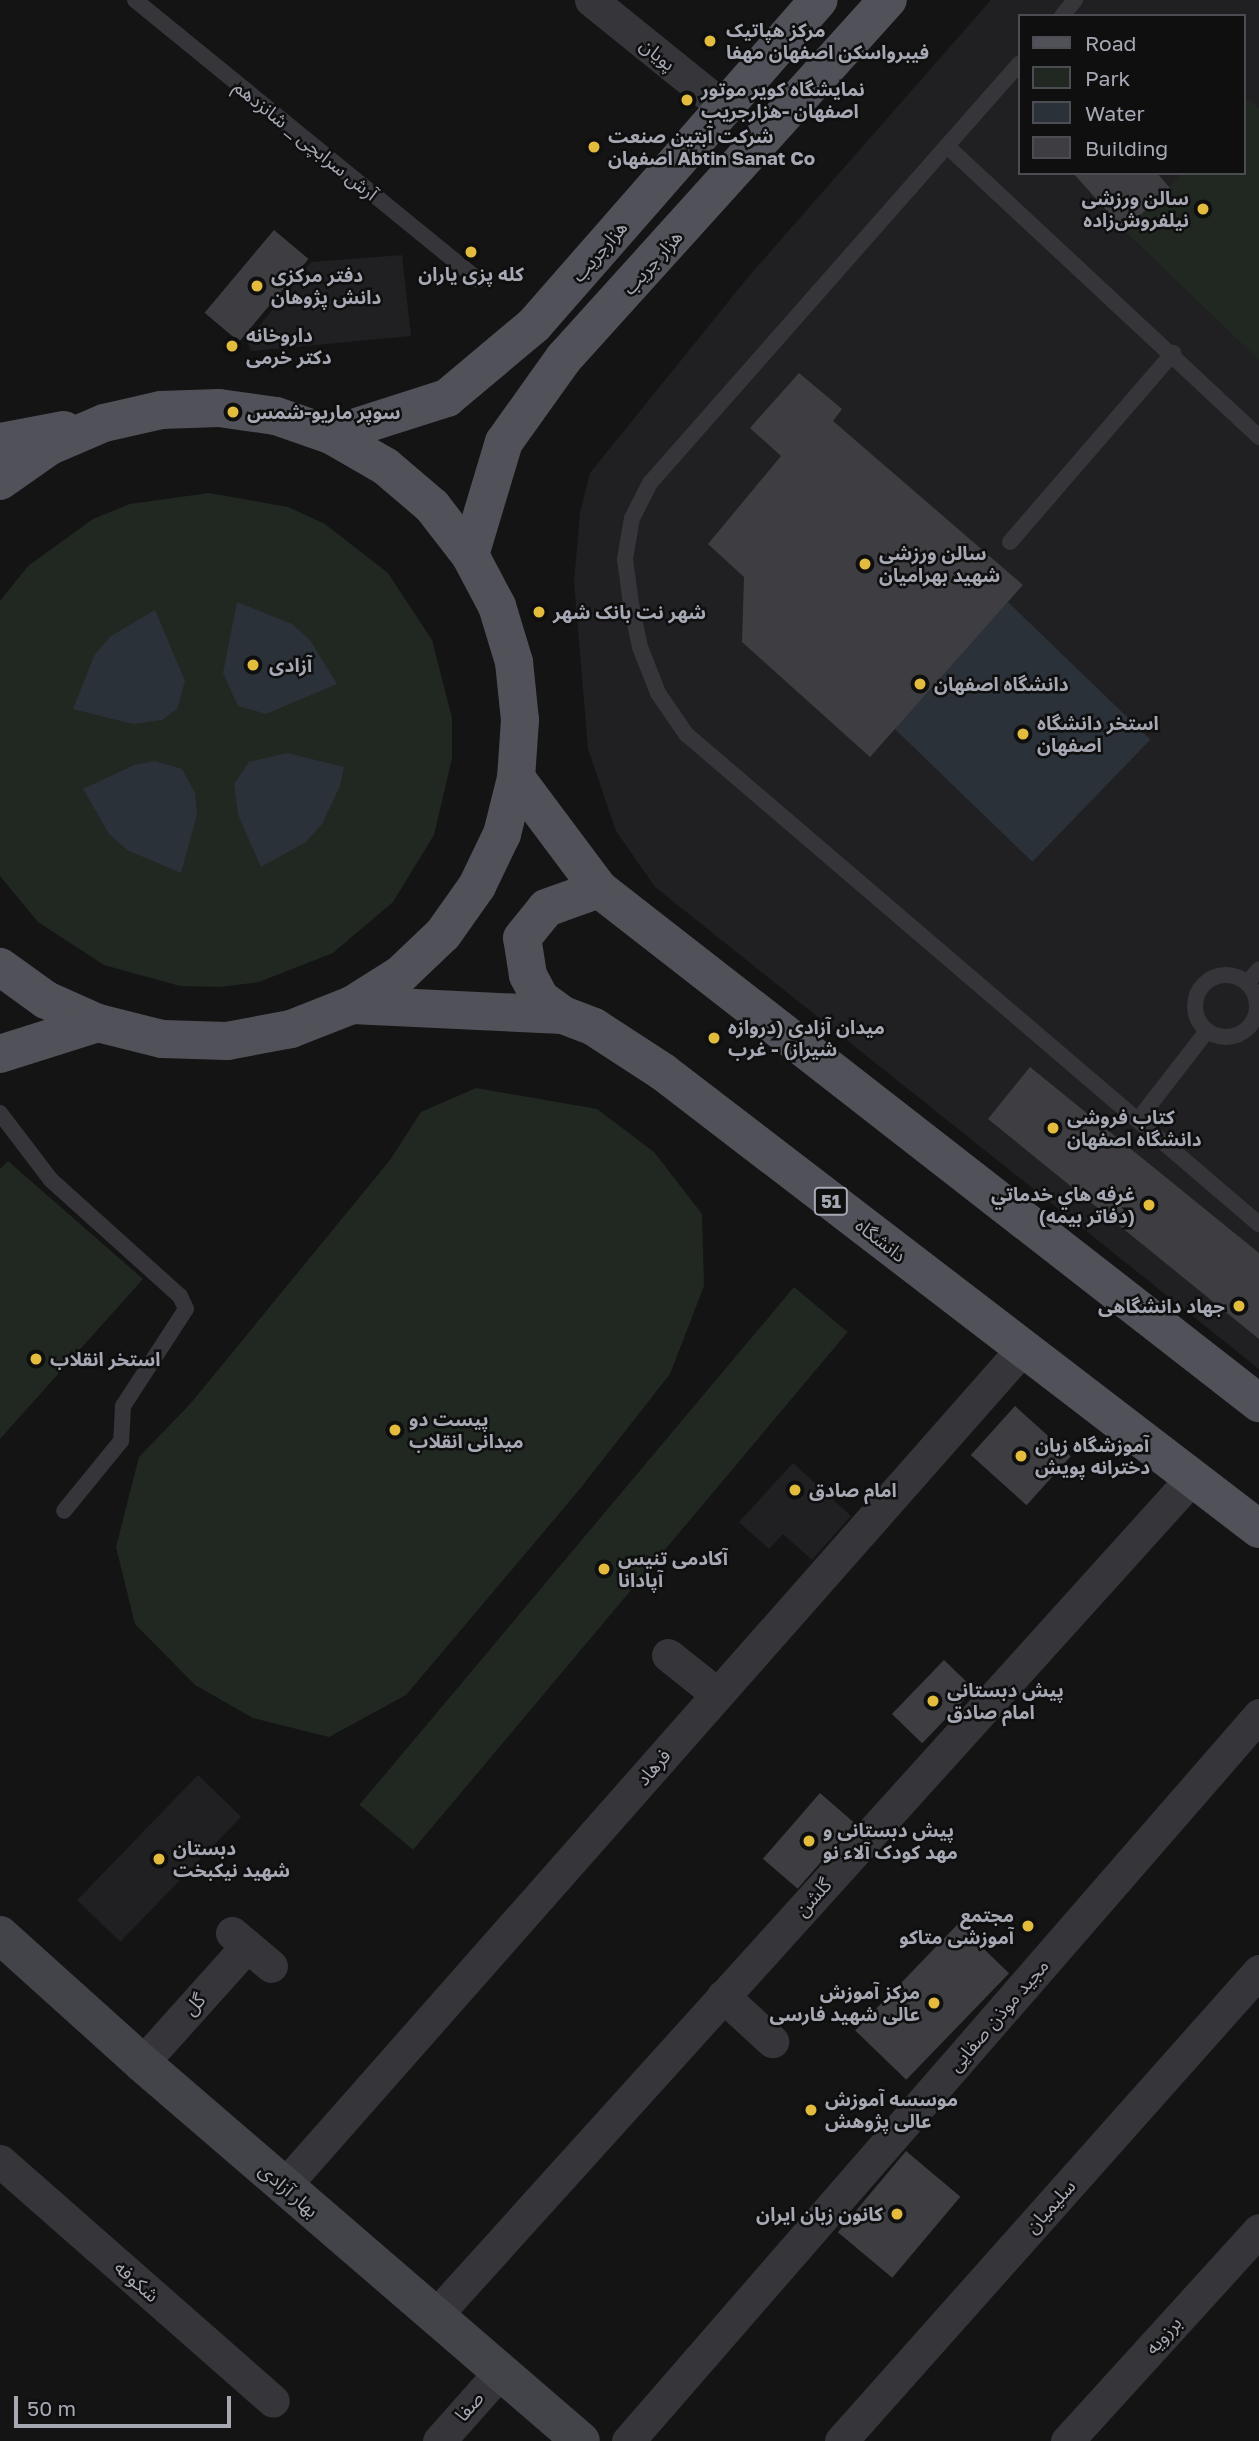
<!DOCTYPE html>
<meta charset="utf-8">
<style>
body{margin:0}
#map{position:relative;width:1259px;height:2441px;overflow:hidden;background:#141415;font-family:"Golos Text","Noto Sans Arabic",sans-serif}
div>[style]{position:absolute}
.built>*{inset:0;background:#202022;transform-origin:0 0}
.green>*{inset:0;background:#202821;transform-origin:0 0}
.water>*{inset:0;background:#2b3138;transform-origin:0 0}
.building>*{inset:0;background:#3e3e42;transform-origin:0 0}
.lane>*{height:16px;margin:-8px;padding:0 8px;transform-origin:8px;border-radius:8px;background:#35353a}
.lane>.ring{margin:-8px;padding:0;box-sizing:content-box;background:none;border:16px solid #35353a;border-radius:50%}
.street>*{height:33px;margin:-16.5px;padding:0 16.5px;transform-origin:16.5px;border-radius:16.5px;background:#35353a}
.secondary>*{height:38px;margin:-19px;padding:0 19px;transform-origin:19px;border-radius:19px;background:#43444a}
.primary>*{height:38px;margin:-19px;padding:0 19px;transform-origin:19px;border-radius:19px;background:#515259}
.dots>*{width:19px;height:19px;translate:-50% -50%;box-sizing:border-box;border:4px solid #0f0f10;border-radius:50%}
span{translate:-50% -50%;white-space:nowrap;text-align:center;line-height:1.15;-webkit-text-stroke:5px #0f0f10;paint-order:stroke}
.shield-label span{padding:2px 5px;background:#0f0f10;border:2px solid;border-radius:5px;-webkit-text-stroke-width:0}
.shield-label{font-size:18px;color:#a6a9b4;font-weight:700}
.poi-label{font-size:19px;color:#a6a9b4;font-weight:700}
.left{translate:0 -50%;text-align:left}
.right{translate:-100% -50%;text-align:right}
.street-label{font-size:19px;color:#a6a9b4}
.legend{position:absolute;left:1018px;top:14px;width:228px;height:161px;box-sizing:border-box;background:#0f0f10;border:2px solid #4b4d52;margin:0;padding:9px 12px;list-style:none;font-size:21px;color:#a6a9b4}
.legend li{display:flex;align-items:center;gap:14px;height:35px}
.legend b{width:35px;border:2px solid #4b4d52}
.scale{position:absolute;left:14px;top:2396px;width:217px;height:32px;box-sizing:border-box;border:4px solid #a6a9b4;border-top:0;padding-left:9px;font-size:21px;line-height:24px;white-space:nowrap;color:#a6a9b4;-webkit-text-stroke:5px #0f0f10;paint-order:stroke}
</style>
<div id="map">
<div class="built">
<i style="clip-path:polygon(evenodd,991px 0,1259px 0,1259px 1369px,655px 887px,616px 831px,588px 749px,574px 582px,580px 513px,590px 473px,749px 276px,991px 0,1019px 16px,1243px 16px,1243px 173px,1019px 173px,1019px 16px)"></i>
<i style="clip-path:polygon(402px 255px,411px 336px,251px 351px,247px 341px,311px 262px)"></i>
<i style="clip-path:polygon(793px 1463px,851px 1516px,812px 1560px,783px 1534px,769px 1549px,739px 1522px)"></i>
<i style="left:198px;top:1775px;width:60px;height:174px;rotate:44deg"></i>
</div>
<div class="green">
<i style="clip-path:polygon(1249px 99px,1259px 108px,1259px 360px,1124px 230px,1183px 173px,1243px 173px,1243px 105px)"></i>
<i style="clip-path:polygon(209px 493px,288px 507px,325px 524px,388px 573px,432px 640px,452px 718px,452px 758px,434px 835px,393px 902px,333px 953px,259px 982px,220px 987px,180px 986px,104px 965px,38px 922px,0 876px,0 601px,28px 566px,93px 519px,130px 504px)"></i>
<i style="clip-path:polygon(476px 1088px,597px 1109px,654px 1152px,702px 1214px,704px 1286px,670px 1374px,579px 1490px,406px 1695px,329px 1737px,253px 1718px,195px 1685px,135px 1624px,116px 1547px,139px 1457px,191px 1403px,390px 1160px,421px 1112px)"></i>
<i style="clip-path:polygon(8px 1161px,143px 1279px,0 1439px,0 1169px)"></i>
<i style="left:794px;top:1287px;width:70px;height:676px;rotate:40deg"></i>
</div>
<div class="water">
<i style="clip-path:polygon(237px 602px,292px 624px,310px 640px,337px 684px,266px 714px,238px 706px,223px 673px)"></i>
<i style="left:1008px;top:602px;width:198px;height:170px;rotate:44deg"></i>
<i style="clip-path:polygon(155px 610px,185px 681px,177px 709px,162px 720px,133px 724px,73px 709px,95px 654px,111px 636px)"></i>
<i style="clip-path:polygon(287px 753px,344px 767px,340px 786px,322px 824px,306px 842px,261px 867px,238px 815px,234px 784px,249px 762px)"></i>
<i style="clip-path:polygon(155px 761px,182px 769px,195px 793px,197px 814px,181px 873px,127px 850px,109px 834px,83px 789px,134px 765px)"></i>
</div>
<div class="building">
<i style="clip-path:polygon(1073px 173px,1157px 173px,1170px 188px,1124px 230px)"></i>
<i style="left:274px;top:230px;width:45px;height:108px;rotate:40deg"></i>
<i style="clip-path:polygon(799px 373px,842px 409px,833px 421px,1023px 585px,870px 757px,742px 642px,744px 577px,708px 544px,781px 456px,750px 428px)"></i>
<i style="clip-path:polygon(1030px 1067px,1259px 1253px,1259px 1339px,988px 1119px)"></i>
<i style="left:1015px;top:1406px;width:75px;height:66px;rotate:42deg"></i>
<i style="left:944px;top:1660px;width:42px;height:75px;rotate:44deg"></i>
<i style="left:820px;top:1793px;width:46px;height:87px;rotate:41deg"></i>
<i style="left:958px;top:1924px;width:71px;height:148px;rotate:44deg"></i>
<i style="left:906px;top:2151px;width:71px;height:106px;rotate:40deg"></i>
</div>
<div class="lane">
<i style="left:135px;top:0;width:443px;rotate:39.2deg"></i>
<i style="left:1062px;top:16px;width:21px;rotate:-51deg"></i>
<i style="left:1019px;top:64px;width:558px;rotate:131.37deg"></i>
<i style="left:650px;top:483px;width:39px;rotate:117deg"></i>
<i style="left:632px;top:518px;width:42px;rotate:99.7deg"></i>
<i style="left:625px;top:559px;width:45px;rotate:82.4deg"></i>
<i style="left:631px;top:604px;width:44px;rotate:78.2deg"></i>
<i style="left:640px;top:647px;width:49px;rotate:68.6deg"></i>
<i style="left:658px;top:693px;width:50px;rotate:55.7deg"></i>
<i style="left:686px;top:734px;width:754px;rotate:40.54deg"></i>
<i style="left:947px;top:146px;width:427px;rotate:43deg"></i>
<i style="left:1010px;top:542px;width:250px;rotate:-49.2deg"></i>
<i class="ring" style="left:1195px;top:975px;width:46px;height:46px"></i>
<i style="left:1247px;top:983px;width:18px;rotate:-49deg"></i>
<i style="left:0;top:1113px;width:84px;rotate:52.7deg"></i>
<i style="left:51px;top:1180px;width:173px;rotate:42deg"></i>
<i style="left:180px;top:1296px;width:14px;rotate:65deg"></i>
<i style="left:186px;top:1309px;width:116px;rotate:123deg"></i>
<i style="left:123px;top:1406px;width:35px;rotate:93deg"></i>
<i style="left:121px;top:1441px;width:90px;rotate:129.2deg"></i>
<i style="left:1138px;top:1120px;width:113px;rotate:-52.2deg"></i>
</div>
<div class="street">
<i style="left:591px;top:0;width:172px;rotate:38.9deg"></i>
<i style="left:668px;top:1655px;width:63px;rotate:38.5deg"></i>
<i style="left:232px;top:1933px;width:51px;rotate:40.2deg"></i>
<i style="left:723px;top:1996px;width:67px;rotate:42.6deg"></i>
<i style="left:142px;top:2063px;width:157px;rotate:-48.1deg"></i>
<i style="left:0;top:2161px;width:363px;rotate:41.3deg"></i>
<i style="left:284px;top:2186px;width:1117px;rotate:-48.59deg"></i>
<i style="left:435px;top:2316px;width:1129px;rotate:-47.91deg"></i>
<i style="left:439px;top:2441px;width:92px;rotate:-48.5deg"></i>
<i style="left:628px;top:2441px;width:962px;rotate:-49deg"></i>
<i style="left:841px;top:2441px;width:629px;rotate:-48.35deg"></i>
<i style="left:1067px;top:2441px;width:285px;rotate:-47.7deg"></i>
</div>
<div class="secondary">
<i style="left:0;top:1935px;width:191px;rotate:42deg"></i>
<i style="left:142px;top:2063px;width:579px;rotate:40.73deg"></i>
</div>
<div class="primary">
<i style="left:331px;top:435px;width:122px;rotate:-17.7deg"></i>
<i style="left:447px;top:398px;width:114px;rotate:-40deg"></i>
<i style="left:534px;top:325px;width:432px;rotate:-48.8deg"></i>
<i style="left:0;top:442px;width:65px;rotate:-10.6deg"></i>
<i style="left:0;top:481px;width:61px;rotate:-35deg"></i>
<i style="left:50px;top:446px;width:59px;rotate:-23.1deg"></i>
<i style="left:104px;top:423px;width:58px;rotate:-12.8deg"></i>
<i style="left:161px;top:410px;width:58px;rotate:-2deg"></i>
<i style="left:219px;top:408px;width:58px;rotate:8deg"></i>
<i style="left:276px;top:416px;width:58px;rotate:19.1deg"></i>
<i style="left:331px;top:435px;width:62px;rotate:29.9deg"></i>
<i style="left:385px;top:466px;width:62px;rotate:40.4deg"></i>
<i style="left:432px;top:506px;width:62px;rotate:52.2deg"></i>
<i style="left:470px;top:555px;width:58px;rotate:62.1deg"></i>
<i style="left:497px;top:606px;width:59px;rotate:73.1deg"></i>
<i style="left:514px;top:662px;width:58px;rotate:84.1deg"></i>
<i style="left:520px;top:720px;width:58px;rotate:93.9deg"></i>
<i style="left:516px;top:778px;width:58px;rotate:104deg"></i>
<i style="left:502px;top:834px;width:58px;rotate:115.7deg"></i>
<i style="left:477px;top:886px;width:59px;rotate:125.3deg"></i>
<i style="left:443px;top:934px;width:58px;rotate:136.4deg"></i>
<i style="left:401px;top:974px;width:58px;rotate:147.7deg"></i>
<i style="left:352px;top:1005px;width:66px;rotate:158.5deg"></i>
<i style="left:291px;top:1029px;width:65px;rotate:169.4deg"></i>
<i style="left:227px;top:1041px;width:65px;rotate:-178.2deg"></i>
<i style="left:162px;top:1039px;width:66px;rotate:-166deg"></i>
<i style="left:98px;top:1023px;width:57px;rotate:-156.1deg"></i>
<i style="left:46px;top:1000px;width:57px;rotate:-144.3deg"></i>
<i style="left:470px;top:555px;width:118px;rotate:-73.3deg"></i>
<i style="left:504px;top:442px;width:103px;rotate:-54.5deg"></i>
<i style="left:564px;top:358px;width:483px;rotate:-47.9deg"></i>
<i style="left:516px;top:778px;width:139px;rotate:53.2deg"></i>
<i style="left:599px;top:889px;width:837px;rotate:37.91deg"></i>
<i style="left:352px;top:1005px;width:211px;rotate:2.7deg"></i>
<i style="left:563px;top:1015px;width:33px;rotate:21deg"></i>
<i style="left:594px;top:1027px;width:82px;rotate:33.1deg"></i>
<i style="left:663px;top:1072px;width:751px;rotate:37.48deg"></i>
<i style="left:563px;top:1015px;width:29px;rotate:-144deg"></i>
<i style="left:540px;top:998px;width:26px;rotate:-118deg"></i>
<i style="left:528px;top:975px;width:37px;rotate:-99deg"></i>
<i style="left:522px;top:938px;width:38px;rotate:-51deg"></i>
<i style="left:546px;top:908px;width:56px;rotate:-19.7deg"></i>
<i style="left:0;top:1054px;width:103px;rotate:-17.6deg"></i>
</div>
<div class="dots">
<i style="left:710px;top:41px;background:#e3bb3d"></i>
<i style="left:687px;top:100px;background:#e3bb3d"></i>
<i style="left:594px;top:147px;background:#e3bb3d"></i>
<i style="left:1203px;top:209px;background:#e3bb3d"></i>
<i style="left:471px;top:252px;background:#e3bb3d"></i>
<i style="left:257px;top:286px;background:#e3bb3d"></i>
<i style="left:232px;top:346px;background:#e3bb3d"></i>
<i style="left:233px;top:412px;background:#e3bb3d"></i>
<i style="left:865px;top:564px;background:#e3bb3d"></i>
<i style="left:539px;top:612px;background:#e3bb3d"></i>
<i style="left:253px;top:665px;background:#e3bb3d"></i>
<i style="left:920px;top:684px;background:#e3bb3d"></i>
<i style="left:1023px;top:734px;background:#e3bb3d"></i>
<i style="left:714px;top:1038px;background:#e3bb3d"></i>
<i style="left:1053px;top:1128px;background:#e3bb3d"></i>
<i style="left:1149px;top:1205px;background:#e3bb3d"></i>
<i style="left:1239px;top:1306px;background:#e3bb3d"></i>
<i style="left:36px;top:1359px;background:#e3bb3d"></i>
<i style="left:395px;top:1430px;background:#e3bb3d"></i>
<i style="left:1021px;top:1456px;background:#e3bb3d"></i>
<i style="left:795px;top:1490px;background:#e3bb3d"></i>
<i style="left:604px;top:1569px;background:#e3bb3d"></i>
<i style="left:933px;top:1701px;background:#e3bb3d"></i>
<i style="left:809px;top:1841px;background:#e3bb3d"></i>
<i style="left:159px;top:1859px;background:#e3bb3d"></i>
<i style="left:1028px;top:1926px;background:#e3bb3d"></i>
<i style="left:934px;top:2003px;background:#e3bb3d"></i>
<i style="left:811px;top:2110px;background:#e3bb3d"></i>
<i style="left:897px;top:2214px;background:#e3bb3d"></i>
</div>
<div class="shield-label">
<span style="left:831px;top:1201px">51</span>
</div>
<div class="poi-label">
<span class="left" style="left:726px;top:41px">مرکز هپاتیک<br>فیبرواسکن اصفهان مهفا</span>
<span class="left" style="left:701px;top:100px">نمایشگاه کویر موتور<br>اصفهان -هزارجریب</span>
<span class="left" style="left:608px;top:147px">شرکت آبتین صنعت<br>اصفهان Abtin Sanat Co</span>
<span class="right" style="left:1189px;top:209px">سالن ورزشی<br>نیلفروش‌زاده</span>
<span style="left:471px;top:274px">کله پزی یاران</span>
<span class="left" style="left:271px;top:286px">دفتر مرکزی<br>دانش پژوهان</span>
<span class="left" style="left:246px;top:346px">داروخانه<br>دکتر خرمی</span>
<span class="left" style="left:247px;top:412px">سوپر ماریو-شمس</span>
<span class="left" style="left:879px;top:564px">سالن ورزشی<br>شهید بهرامیان</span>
<span class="left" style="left:553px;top:612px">شهر نت بانک شهر</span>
<span class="left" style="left:269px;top:665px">آزادی</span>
<span class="left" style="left:934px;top:684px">دانشگاه اصفهان</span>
<span class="left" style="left:1037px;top:734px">استخر دانشگاه<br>اصفهان</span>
<span class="left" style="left:728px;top:1038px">میدان آزادی (دروازه<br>شیراز) - غرب</span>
<span class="left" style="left:1067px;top:1128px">کتاب فروشی<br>دانشگاه اصفهان</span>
<span class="right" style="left:1135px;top:1205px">غرفه هاي خدماتي<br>(دفاتر بيمه)</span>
<span class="right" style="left:1225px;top:1306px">جهاد دانشگاهی</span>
<span class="left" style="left:50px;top:1359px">استخر انقلاب</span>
<span class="left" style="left:409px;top:1430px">پیست دو<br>میدانی انقلاب</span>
<span class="left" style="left:1035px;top:1456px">آموزشگاه زبان<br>دخترانه پویش</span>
<span class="left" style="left:809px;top:1490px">امام صادق</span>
<span class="left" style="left:618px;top:1569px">آکادمی تنیس<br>آپادانا</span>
<span class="left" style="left:947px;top:1701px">پیش دبستانی<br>امام صادق</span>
<span class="left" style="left:823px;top:1841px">پیش دبستانی و<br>مهد کودک آلاء نو</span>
<span class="left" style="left:173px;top:1859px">دبستان<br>شهید نیکبخت</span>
<span class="right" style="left:1014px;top:1926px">مجتمع<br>آموزشی متاکو</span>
<span class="right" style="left:920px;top:2003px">مرکز آموزش<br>عالی شهید فارسی</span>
<span class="left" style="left:825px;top:2110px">موسسه آموزش<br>عالی پژوهش</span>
<span class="right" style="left:883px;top:2214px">کانون زبان ایران</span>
</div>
<div class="street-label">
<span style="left:658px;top:54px;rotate:39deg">پویان</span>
<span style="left:306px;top:140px;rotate:39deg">آرش سرابچی _ شانزدهم</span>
<span style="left:599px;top:251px;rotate:-49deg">هزارجریب</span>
<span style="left:652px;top:262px;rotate:-48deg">هزار جریب</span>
<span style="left:881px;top:1240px;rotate:38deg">دانشگاه</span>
<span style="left:653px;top:1767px;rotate:-49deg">فرهاد</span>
<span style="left:813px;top:1897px;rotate:-48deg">گلشن</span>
<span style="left:194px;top:2004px;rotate:-48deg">گل</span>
<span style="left:998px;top:2015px;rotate:-49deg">مجید موذن صفایی</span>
<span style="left:289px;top:2190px;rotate:41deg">بهار آزادی</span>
<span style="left:1050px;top:2206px;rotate:-48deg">سلیمیان</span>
<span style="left:137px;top:2281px;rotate:41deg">شکوفه</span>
<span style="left:1163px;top:2335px;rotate:-48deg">برزویه</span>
<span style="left:469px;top:2406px;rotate:-49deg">صفا</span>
</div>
<ul class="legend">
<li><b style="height:9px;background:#515259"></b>Road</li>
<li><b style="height:19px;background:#202821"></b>Park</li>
<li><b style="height:19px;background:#2b3138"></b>Water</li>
<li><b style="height:19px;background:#3e3e42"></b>Building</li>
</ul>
<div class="scale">50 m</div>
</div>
